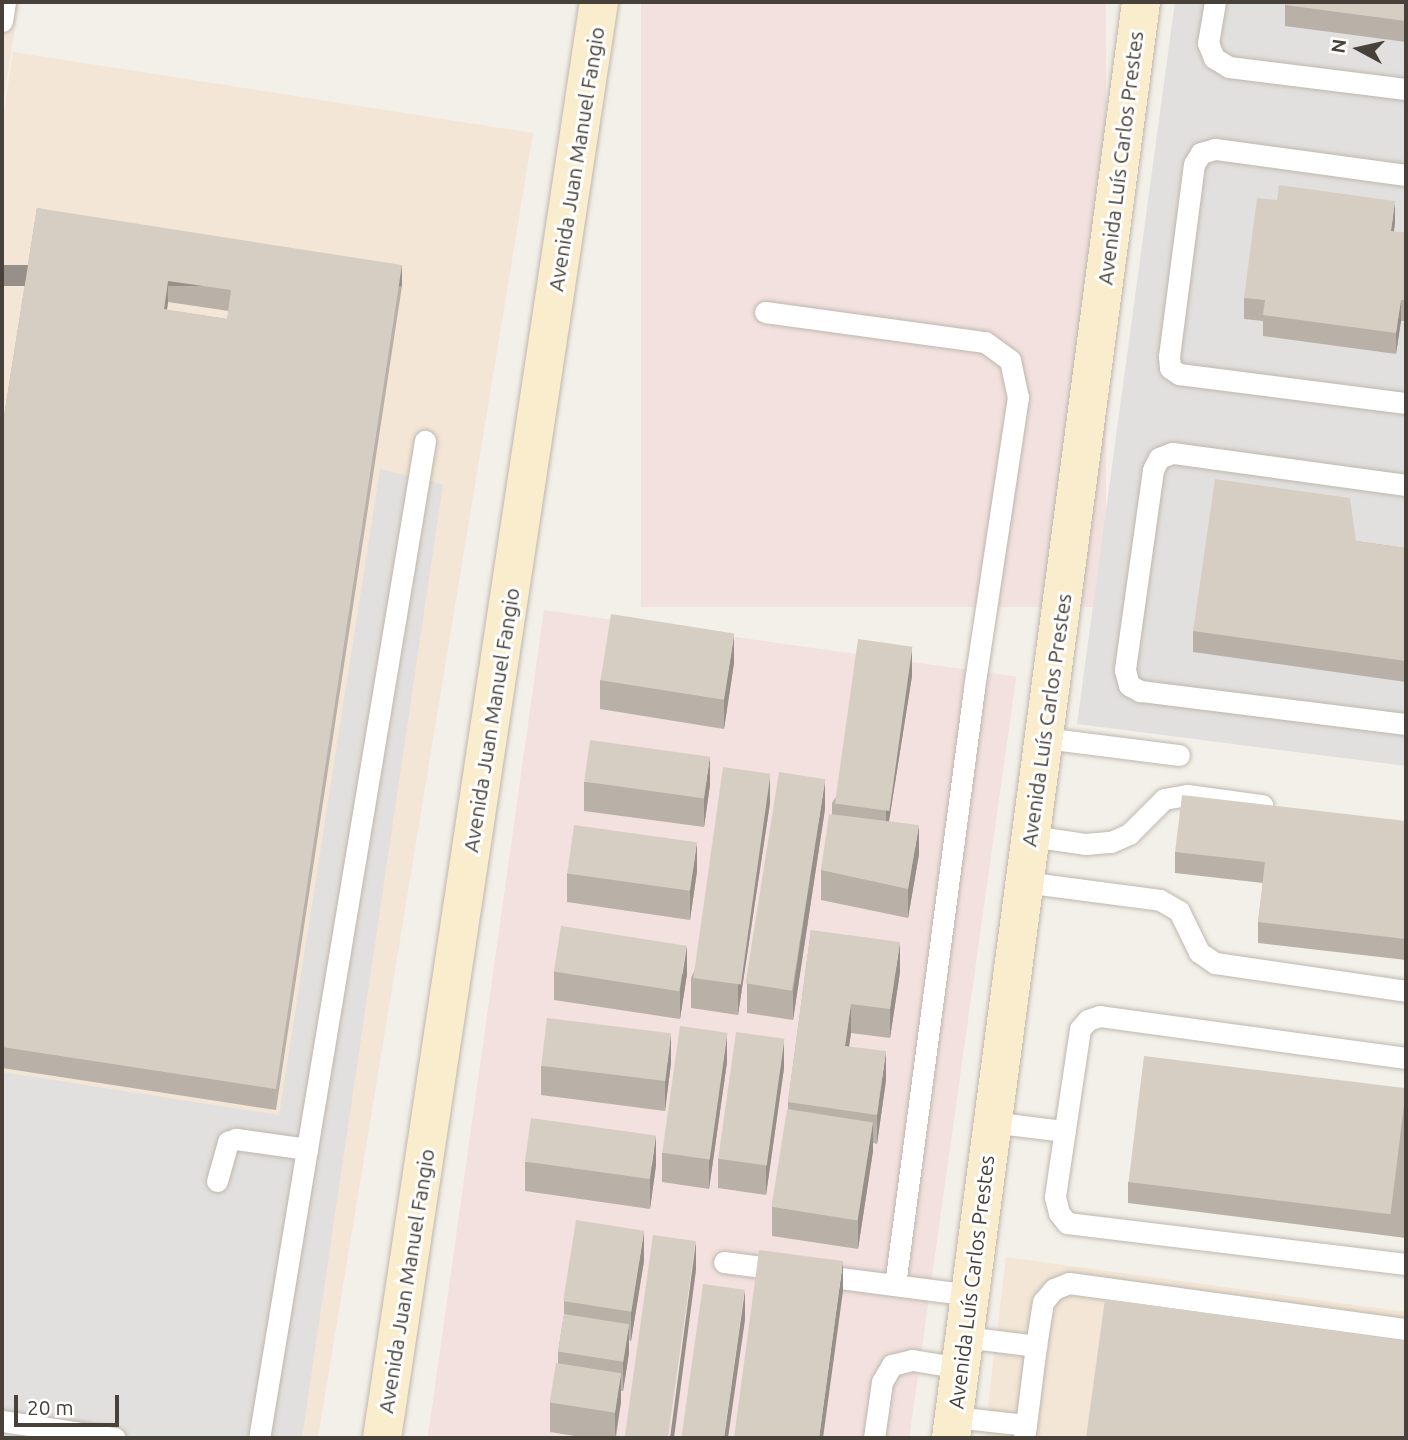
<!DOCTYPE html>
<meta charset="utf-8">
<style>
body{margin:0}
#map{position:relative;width:1408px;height:1440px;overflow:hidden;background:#f3f0ea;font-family:Ubuntu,sans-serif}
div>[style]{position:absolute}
.commercial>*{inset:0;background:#f3e6d7}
.medical>*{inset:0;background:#f3e1df;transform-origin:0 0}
.parking>*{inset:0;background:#e2e0de}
.roads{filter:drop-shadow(0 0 2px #beb7ad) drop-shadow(0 0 2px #beb7ad)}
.lane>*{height:21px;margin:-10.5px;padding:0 10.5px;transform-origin:10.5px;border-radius:10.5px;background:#fff}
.secondary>*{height:38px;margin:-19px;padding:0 19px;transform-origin:19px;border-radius:19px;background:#faedce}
.wall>*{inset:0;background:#b9b1a8}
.shaded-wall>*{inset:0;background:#969088;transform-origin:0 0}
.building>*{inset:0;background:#d7cec3;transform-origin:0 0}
span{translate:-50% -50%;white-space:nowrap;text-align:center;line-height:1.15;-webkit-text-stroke:6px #fff;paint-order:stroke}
.street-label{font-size:21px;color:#474139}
.frame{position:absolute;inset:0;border:4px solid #474139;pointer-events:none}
.north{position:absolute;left:1324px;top:14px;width:70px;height:70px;-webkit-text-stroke:5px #fff;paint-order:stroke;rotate:278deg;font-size:19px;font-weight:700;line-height:28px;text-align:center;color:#474139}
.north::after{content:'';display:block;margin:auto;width:24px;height:32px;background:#474139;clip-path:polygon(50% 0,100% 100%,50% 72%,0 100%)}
.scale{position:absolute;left:14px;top:1395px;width:105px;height:32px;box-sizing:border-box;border:4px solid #474139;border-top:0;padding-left:9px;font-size:21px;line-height:24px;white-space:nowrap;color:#474139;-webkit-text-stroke:5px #fff;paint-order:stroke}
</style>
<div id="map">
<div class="commercial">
<i style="clip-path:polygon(2px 2px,19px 2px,2px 111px)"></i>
<i style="clip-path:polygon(13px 52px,533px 133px,318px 1438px,2px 1438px,2px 124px)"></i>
<i style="clip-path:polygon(1006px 1257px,1406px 1312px,1406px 1438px,984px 1438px)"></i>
</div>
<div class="medical">
<i style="left:641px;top:2px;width:465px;height:605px"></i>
<i style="left:544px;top:610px;width:477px;height:836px;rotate:8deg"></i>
</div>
<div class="parking">
<i style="clip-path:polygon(1175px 2px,1406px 2px,1406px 766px,1077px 724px)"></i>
<i style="clip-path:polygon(380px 469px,443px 484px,302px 1438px,2px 1438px,2px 1072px,279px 1115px)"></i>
</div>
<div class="roads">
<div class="lane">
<i style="left:1215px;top:2px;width:42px;rotate:99.7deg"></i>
<i style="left:1208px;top:43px;width:16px;rotate:68deg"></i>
<i style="left:1214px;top:58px;width:17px;rotate:31deg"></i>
<i style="left:1229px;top:67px;width:178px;rotate:7.1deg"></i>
<i style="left:2px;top:21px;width:19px;rotate:-81deg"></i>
<i style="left:1406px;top:175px;width:193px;rotate:-172.2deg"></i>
<i style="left:1215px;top:149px;width:15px;rotate:164deg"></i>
<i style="left:1201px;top:153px;width:13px;rotate:122deg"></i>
<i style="left:1194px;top:164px;width:194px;rotate:97.4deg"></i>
<i style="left:1169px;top:356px;width:12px;rotate:85deg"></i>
<i style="left:1170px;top:368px;width:11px;rotate:34deg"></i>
<i style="left:1179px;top:374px;width:229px;rotate:7.3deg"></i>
<i style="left:765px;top:312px;width:222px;rotate:7.8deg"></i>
<i style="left:985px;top:342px;width:31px;rotate:36deg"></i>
<i style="left:1010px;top:360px;width:38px;rotate:78deg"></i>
<i style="left:1018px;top:397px;width:295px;rotate:98.6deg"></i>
<i style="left:974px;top:689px;width:601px;rotate:97.55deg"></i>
<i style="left:1406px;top:485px;width:236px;rotate:-172.2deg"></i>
<i style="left:1172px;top:453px;width:14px;rotate:159deg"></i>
<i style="left:1159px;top:458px;width:13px;rotate:117deg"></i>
<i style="left:1153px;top:470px;width:202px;rotate:98deg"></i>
<i style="left:1125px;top:670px;width:16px;rotate:75deg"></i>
<i style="left:1129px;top:685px;width:13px;rotate:29deg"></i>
<i style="left:1140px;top:691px;width:268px;rotate:7.1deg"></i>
<i style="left:1044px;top:738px;width:136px;rotate:7.2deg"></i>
<i style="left:1031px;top:836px;width:56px;rotate:8.3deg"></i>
<i style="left:1086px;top:844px;width:25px;rotate:-5deg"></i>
<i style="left:1111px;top:842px;width:20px;rotate:-24deg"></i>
<i style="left:1129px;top:834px;width:49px;rotate:-45deg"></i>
<i style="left:1164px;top:799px;width:23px;rotate:-10deg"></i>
<i style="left:1187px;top:795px;width:76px;rotate:7.6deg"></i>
<i style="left:1024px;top:882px;width:137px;rotate:7.5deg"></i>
<i style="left:1160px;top:900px;width:22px;rotate:30deg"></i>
<i style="left:1179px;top:911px;width:46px;rotate:64deg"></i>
<i style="left:1199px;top:952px;width:19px;rotate:35deg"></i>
<i style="left:1215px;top:963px;width:193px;rotate:8.3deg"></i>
<i style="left:1406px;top:1058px;width:309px;rotate:-172.2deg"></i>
<i style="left:1100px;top:1016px;width:13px;rotate:162deg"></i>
<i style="left:1088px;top:1020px;width:12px;rotate:132deg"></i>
<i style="left:1080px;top:1029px;width:170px;rotate:98.5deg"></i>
<i style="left:1055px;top:1197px;width:16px;rotate:76deg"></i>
<i style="left:1059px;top:1213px;width:13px;rotate:51deg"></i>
<i style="left:1067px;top:1223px;width:341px;rotate:6.9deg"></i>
<i style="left:991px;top:1122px;width:74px;rotate:7deg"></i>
<i style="left:307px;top:1149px;width:718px;rotate:-80.54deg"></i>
<i style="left:217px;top:1181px;width:41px;rotate:-74.2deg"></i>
<i style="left:228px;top:1142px;width:9px;rotate:-21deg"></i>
<i style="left:236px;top:1139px;width:72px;rotate:8deg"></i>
<i style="left:307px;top:1149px;width:293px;rotate:99.4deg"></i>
<i style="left:724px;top:1262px;width:62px;rotate:7.5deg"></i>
<i style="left:817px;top:1275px;width:155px;rotate:7.4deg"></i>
<i style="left:965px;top:1337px;width:72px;rotate:7.2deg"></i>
<i style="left:1036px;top:1346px;width:45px;rotate:-81deg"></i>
<i style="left:1043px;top:1302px;width:17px;rotate:-50deg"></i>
<i style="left:1054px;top:1289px;width:16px;rotate:-22deg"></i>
<i style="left:1069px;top:1283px;width:340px;rotate:7.8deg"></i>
<i style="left:954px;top:1417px;width:72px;rotate:6.3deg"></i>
<i style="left:1026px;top:1425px;width:13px;rotate:99deg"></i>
<i style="left:2px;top:1421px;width:114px;rotate:8.6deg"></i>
<i style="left:1026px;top:1425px;width:80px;rotate:-82.8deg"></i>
<i style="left:874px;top:1438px;width:57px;rotate:-81.9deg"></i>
<i style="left:882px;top:1382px;width:20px;rotate:-60deg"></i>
<i style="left:892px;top:1365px;width:21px;rotate:-14deg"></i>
<i style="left:912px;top:1360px;width:51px;rotate:9.1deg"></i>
</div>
<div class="secondary">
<i style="left:382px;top:1438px;width:1452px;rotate:-81.41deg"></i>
<i style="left:951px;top:1438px;width:1449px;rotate:-82.46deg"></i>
</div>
</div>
<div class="wall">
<i style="clip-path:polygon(1406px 2px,1406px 42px,1285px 26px,1285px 5px)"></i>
<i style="clip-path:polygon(evenodd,37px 208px,402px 286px,276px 1110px,2px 1068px,2px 429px,37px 208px,168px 302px,229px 311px,227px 319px,167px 310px,168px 302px)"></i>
<i style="clip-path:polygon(1395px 222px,1394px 232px,1406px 233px,1406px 321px,1401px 321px,1396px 354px,1263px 336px,1263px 321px,1244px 319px,1244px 298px)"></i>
<i style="clip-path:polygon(1356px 541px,1406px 548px,1406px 682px,1193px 652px,1193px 631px)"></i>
<i style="clip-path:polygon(734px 663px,724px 729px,600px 709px,600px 680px)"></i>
<i style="clip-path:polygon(912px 676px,889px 821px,919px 854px,908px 918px,821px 900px,821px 870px,832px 814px,832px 803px)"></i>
<i style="clip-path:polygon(584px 782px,710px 785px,704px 827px,584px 811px)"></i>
<i style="clip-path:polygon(770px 803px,738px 1015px,691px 1008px,691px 978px)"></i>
<i style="clip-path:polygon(825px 809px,793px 1020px,747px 1013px,747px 984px)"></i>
<i style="clip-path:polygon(1406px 821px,1406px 960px,1258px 943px,1258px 922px,1263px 883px,1175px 873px,1175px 852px)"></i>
<i style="clip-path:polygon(697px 871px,690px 920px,567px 902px,567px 873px)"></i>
<i style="clip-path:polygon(811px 930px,900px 972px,890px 1038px,851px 1033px,849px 1046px,886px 1080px,877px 1144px,873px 1143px,873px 1151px,858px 1249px,772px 1236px,772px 1207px,788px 1110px,788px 1102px)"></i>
<i style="clip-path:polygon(554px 971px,687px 974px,680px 1019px,554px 1000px)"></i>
<i style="clip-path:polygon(727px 1062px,709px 1189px,662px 1182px,662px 1153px)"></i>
<i style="clip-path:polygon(671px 1063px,665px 1111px,541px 1095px,541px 1066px)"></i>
<i style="clip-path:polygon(784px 1068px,766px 1195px,718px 1188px,718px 1159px)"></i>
<i style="clip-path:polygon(1406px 1089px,1406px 1238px,1128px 1203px,1128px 1182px)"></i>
<i style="clip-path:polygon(525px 1162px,656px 1165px,650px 1209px,525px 1191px)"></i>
<i style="clip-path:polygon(644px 1261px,631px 1341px,629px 1340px,629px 1353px,623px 1391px,621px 1391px,621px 1402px,616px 1438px,587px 1438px,550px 1432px,550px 1403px,558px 1363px,558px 1352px,564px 1314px,564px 1301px)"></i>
</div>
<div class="shaded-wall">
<i style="clip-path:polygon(1395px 201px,1395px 222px,1391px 253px,1391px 231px)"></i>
<i style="left:402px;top:265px;width:21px;height:834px;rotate:90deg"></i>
<i style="clip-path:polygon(168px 281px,168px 302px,164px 330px,164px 309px)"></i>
<i style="clip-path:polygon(1401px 300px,1401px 321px,1396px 354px,1396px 333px)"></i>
<i style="clip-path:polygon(734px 634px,734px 663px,724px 729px,724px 699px)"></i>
<i style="clip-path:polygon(912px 647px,912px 676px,886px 840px,886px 811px)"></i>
<i style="clip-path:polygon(710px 756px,710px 785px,704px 827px,704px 797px)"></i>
<i style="clip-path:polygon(770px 774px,770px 803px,738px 1015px,738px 986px)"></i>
<i style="clip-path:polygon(825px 779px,825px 809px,793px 1020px,793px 991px)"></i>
<i style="clip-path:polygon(919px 825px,919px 854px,908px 918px,908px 889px)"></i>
<i style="clip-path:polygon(697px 842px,697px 871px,690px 920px,690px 890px)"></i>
<i style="clip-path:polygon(900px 942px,900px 972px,890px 1038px,890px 1009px)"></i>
<i style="clip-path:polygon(687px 945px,687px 974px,680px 1019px,680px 990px)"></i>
<i style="clip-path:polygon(851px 1004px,851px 1033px,845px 1075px,845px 1046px)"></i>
<i style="clip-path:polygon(671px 1033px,671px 1063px,665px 1111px,665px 1082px)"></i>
<i style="clip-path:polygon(727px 1033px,727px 1062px,709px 1189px,709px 1160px)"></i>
<i style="clip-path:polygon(784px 1039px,784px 1068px,766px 1195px,766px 1166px)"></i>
<i style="clip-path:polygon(886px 1051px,886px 1080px,877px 1144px,877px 1115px)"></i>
<i style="clip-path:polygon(873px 1122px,873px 1151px,858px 1249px,858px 1219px)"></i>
<i style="clip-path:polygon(656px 1135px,656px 1165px,650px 1209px,650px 1179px)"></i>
<i style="clip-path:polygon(644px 1231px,644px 1261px,631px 1341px,631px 1311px)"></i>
<i style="clip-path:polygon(696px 1241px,696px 1270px,674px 1438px,670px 1438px)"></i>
<i style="clip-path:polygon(843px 1261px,843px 1291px,823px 1438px,819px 1438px)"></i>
<i style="clip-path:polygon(745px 1290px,745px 1320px,728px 1438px,724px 1438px)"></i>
<i style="clip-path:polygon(629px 1324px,629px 1353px,623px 1391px,623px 1362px)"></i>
<i style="clip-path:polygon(621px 1373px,621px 1402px,615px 1438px,615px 1413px)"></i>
</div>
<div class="building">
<i style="clip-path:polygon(1285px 2px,1406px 2px,1406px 21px,1285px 5px)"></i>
<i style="clip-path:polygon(1279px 185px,1395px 201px,1391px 231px,1406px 233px,1406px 300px,1401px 300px,1396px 333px,1263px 315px,1265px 300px,1244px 298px,1257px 198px,1277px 200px)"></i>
<i style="clip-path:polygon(evenodd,37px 208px,402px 265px,276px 1089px,2px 1047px,2px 429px,37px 208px,168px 281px,231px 290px,227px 319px,164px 309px,168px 281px)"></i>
<i style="clip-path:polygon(1215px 479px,1350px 498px,1356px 541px,1406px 548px,1406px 661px,1193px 631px)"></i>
<i style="left:611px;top:614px;width:125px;height:67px;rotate:9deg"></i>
<i style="left:858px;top:639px;width:55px;height:166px;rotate:8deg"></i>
<i style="left:590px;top:740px;width:121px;height:42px;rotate:8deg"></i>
<i style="left:723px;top:767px;width:48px;height:213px;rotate:8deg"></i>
<i style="left:779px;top:772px;width:47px;height:214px;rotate:9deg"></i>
<i style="clip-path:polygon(1182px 795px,1406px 821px,1406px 939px,1258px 922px,1265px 862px,1175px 852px)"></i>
<i style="clip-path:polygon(829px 814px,919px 825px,908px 889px,821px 870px)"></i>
<i style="left:574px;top:825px;width:124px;height:49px;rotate:8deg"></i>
<i style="left:561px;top:926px;width:127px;height:46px;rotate:9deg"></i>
<i style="clip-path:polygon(811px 930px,900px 942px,890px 1009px,851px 1004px,845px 1046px,886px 1051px,877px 1115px,788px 1102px)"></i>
<i style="left:547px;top:1018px;width:125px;height:48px;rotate:7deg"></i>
<i style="left:680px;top:1026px;width:48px;height:128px;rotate:8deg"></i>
<i style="left:736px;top:1032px;width:49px;height:128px;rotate:8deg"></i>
<i style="left:1144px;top:1056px;width:264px;height:127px;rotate:7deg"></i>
<i style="left:787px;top:1109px;width:87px;height:99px;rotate:9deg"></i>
<i style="left:531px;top:1118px;width:126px;height:44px;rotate:8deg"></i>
<i style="left:576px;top:1220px;width:69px;height:82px;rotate:9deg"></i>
<i style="left:653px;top:1235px;width:43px;height:205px;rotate:8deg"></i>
<i style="clip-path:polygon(759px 1250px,843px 1261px,819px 1438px,799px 1437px,799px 1438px,734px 1438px)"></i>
<i style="left:703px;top:1284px;width:42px;height:156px;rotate:8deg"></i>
<i style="clip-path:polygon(1105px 1299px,1406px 1341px,1406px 1438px,1086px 1438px)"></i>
<i style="left:564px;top:1314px;width:66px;height:38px;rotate:9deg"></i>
<i style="left:556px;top:1363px;width:66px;height:40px;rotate:9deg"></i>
</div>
<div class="street-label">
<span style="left:1120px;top:158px;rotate:-83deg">Avenida Luís Carlos Prestes</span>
<span style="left:576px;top:159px;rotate:-81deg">Avenida Juan Manuel Fangio</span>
<span style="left:491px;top:720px;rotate:-81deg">Avenida Juan Manuel Fangio</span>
<span style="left:1046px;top:720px;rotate:-82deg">Avenida Luís Carlos Prestes</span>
<span style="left:406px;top:1281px;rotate:-81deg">Avenida Juan Manuel Fangio</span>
<span style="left:971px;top:1282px;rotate:-83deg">Avenida Luís Carlos Prestes</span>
</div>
<div class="frame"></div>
<div class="north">N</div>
<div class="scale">20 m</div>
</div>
